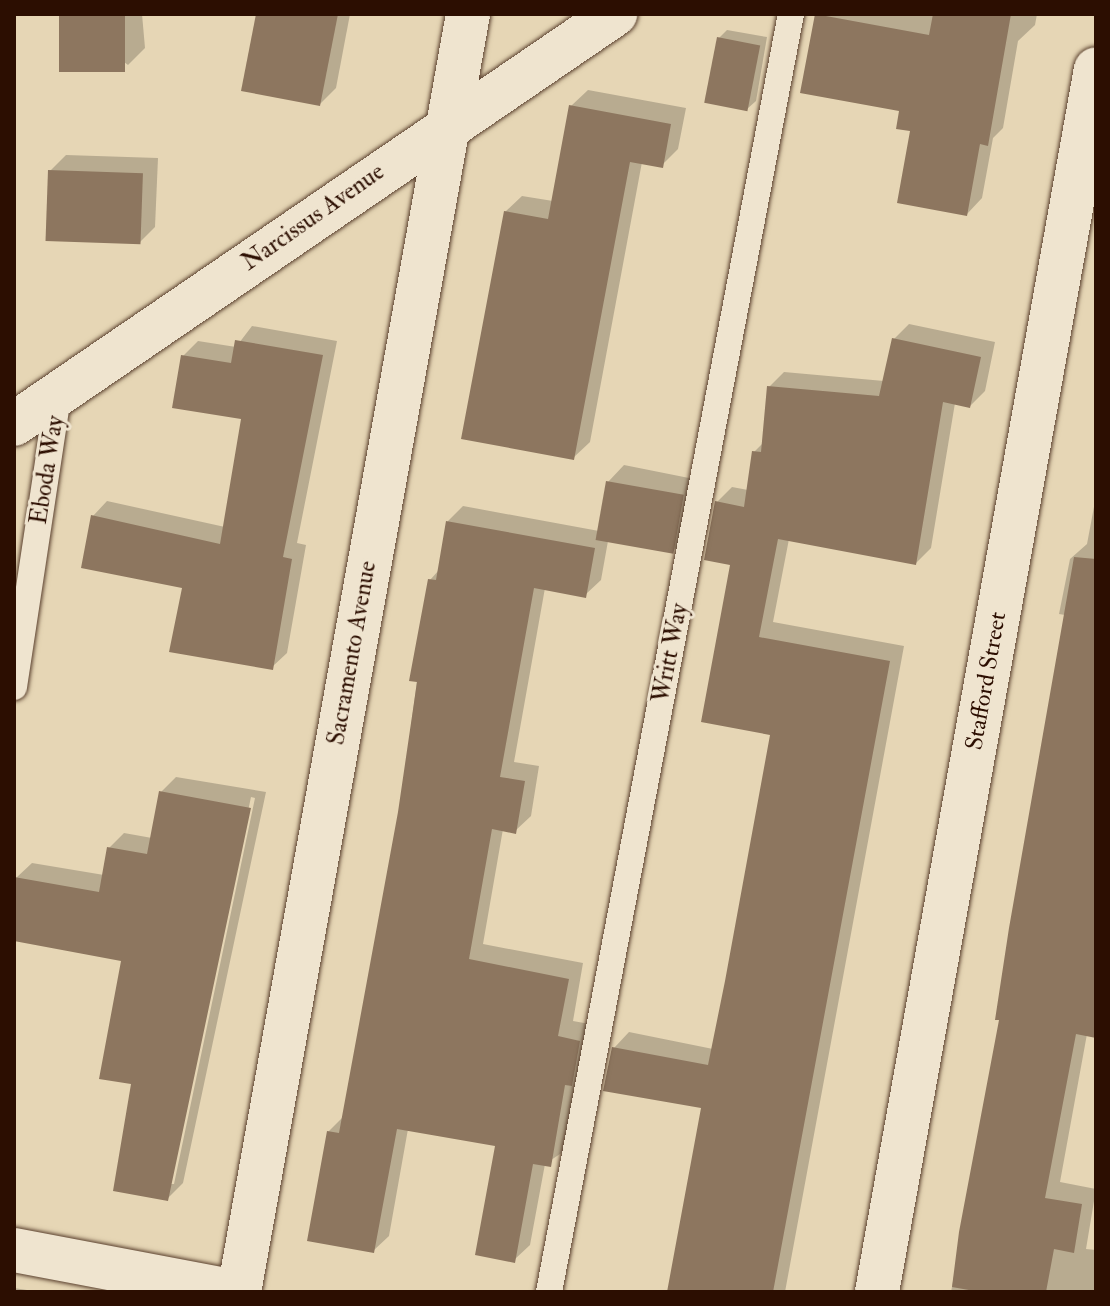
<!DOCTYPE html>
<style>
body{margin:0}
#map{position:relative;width:1110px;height:1306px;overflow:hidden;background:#e6d6b5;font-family:"IM FELL Double Pica",serif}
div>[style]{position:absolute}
.shadow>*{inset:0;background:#0003}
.building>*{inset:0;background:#8d765f;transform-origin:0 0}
.roads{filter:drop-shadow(0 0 2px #5a402e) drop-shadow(0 0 2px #5a402e)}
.service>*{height:26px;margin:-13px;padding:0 13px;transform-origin:13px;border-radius:13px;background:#efe4cf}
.minor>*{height:44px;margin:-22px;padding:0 22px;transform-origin:22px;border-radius:22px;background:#efe4cf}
span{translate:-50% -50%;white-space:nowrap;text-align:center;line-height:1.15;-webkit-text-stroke:6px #efe4cf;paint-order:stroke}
.street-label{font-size:24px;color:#2c0e01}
.frame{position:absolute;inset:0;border:16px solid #2c0e01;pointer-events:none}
</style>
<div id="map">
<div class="shadow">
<i style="clip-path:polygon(61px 14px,142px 14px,145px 48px,128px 65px)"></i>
<i style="clip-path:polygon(258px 14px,350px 14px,336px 88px,320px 104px)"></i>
<i style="clip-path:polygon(817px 14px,1037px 14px,1035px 25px,1018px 41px,1003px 128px,993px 138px,982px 198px,967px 214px,901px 110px)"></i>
<i style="clip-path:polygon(727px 30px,767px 37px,756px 101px,747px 109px,719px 38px)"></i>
<i style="clip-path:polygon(588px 90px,686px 108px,678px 149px,662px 165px,642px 162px,590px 442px,573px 458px,505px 212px,522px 196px,553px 201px,571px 106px)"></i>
<i style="clip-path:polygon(66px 155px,158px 158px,155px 227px,139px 243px,50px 171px)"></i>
<i style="clip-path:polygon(909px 324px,995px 342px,985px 391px,970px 406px,955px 403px,931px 548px,916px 563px,789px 539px,773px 622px,904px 646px,785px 1292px,669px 1292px,703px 1106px,614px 1048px,629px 1032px,713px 1049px,773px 733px,717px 502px,732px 487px,748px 490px,754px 452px,764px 442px,769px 387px,784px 372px,884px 381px,894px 339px)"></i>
<i style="clip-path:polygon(252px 326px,337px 341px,297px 543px,306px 545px,287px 653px,272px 667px,184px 586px,93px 516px,107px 501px,225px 527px,244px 417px,183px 356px,198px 341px,236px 347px)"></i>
<i style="clip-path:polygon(624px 465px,699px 480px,688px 536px,672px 552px,608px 541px,601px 580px,585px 595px,545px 588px,514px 762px,539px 766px,531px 816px,515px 831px,503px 829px,483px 944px,583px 963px,573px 1021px,595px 1025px,566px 1150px,545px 1164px,530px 1245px,514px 1260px,497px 1145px,408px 1129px,389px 1236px,373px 1251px,328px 1132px,344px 1116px,400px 812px,430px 580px,439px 570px,448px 521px,463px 506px,599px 531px,608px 482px)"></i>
<i style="clip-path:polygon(1096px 496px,1096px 1036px,1087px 1034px,1060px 1182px,1096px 1189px,1086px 1249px,1096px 1250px,1096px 1292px,951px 1292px,1002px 1019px,1065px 615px,1059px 614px,1070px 559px,1087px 544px)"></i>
<i style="clip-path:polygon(evenodd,176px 777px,266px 792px,183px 1183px,167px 1199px,134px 1083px,123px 960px,14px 939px,14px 892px,16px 878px,32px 863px,104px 875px,109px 848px,124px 833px,152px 838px,161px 792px,176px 777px,251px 797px,255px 798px,174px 1184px,170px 1184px,251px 797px)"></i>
<i style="clip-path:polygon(14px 1288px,40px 1292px,14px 1292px)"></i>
</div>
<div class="building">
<i style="left:59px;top:14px;width:66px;height:58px"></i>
<i style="clip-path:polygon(256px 14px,338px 14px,320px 106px,241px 91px)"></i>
<i style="clip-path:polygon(815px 14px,929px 35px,933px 14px,1011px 14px,988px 146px,980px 144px,967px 216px,897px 203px,910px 131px,896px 129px,899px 111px,800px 93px)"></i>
<i style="left:717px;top:37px;width:44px;height:67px;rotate:11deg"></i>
<i style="clip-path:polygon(569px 105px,671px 124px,663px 168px,630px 162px,574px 460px,461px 439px,504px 211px,548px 219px)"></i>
<i style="left:48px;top:170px;width:95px;height:71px;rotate:2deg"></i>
<i style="clip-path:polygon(892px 338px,981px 357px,970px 408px,943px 402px,916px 565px,778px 539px,759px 637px,890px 661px,773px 1292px,667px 1292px,701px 1108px,603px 1091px,612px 1047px,708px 1065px,725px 981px,770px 735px,701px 722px,730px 565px,704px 560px,715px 501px,744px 507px,752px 451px,761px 452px,767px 386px,879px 396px)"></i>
<i style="clip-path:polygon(235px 340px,323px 355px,283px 557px,292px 559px,273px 670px,169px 652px,182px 588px,81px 568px,91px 515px,220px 544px,241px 419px,172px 408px,181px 355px,231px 363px)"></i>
<i style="left:606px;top:481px;width:79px;height:60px;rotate:10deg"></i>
<i style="clip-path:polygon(446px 521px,595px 548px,586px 598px,534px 588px,500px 777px,525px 781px,516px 834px,492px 829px,469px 959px,569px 979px,558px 1036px,580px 1041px,572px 1086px,565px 1085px,551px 1167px,533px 1164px,515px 1263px,475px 1255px,495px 1146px,397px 1129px,374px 1253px,307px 1241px,327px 1131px,339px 1133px,398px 812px,417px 682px,409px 681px,428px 579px,436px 580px)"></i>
<i style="clip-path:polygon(1074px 557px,1096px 559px,1096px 1038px,1076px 1034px,1045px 1198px,1082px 1204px,1074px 1253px,1054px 1249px,1046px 1292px,980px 1292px,952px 1287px,959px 1232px,999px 1020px,995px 1020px,1009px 928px)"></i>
<i style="clip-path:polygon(159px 791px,251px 808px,168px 1201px,113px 1191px,131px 1084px,99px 1079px,121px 961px,14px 941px,14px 877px,99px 892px,107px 847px,147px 854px)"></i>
</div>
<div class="roads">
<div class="service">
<i style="left:14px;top:687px;width:295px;rotate:-81.4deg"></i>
<i style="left:549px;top:1292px;width:1301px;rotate:-79.28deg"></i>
</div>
<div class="minor">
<i style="left:14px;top:424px;width:728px;rotate:-34.3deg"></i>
<i style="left:14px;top:1250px;width:226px;rotate:10.7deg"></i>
<i style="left:239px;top:1292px;width:1298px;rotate:-79.84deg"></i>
<i style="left:877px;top:1292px;width:1242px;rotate:-79.85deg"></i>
</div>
</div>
<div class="street-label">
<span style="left:313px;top:217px;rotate:-35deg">Narcissus Avenue</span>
<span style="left:47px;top:470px;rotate:-81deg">Eboda Way</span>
<span style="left:352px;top:653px;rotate:-80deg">Sacramento Avenue</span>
<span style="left:670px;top:653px;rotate:-79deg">Writt Way</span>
<span style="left:986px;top:681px;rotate:-80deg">Stafford Street</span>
</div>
<div class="frame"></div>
</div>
